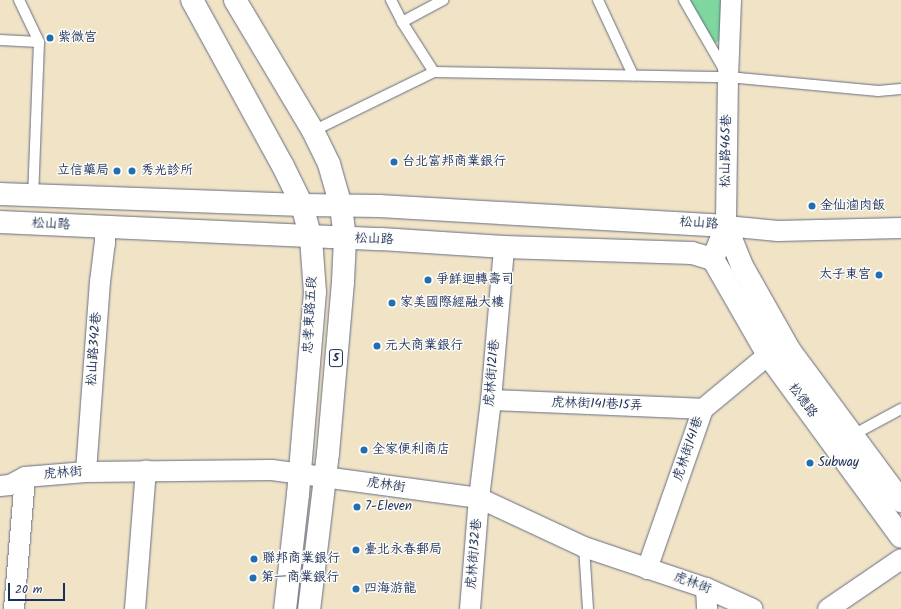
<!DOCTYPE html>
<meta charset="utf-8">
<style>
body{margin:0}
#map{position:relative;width:901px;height:609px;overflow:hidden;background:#f0e3c6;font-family:Kalam,"LXGW WenKai TC",sans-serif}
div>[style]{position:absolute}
.green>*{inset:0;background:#7ed79d}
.roads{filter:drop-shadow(0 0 1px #666e82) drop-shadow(0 0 1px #666e82)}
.service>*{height:10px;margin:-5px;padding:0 5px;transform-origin:5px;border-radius:5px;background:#fff}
.minor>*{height:20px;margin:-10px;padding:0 10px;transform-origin:10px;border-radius:10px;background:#fff}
.tertiary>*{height:22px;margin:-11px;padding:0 11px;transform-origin:11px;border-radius:11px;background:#fff}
.secondary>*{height:22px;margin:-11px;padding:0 11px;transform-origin:11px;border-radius:11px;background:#fff}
.primary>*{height:22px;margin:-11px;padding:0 11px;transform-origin:11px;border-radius:11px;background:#fff}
.dots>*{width:11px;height:11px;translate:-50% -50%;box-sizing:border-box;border:2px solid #fdfcf7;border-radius:50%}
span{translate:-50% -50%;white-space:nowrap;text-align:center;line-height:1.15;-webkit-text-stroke:3px #fdfcf7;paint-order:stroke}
.shield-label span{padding:1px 3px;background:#fdfcf7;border:1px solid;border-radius:3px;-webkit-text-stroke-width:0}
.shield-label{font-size:12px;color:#1b2f5e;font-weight:700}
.poi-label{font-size:13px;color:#1b2f5e}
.left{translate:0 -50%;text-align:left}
.right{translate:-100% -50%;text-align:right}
.street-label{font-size:13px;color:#1b2f5e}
.scale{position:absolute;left:8px;top:583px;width:57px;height:18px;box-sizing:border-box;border:2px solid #1b2f5e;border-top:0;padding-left:5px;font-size:12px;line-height:14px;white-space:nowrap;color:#1b2f5e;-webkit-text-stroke:3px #fdfcf7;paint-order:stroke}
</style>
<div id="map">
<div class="green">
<i style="clip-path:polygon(690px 0,722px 0,722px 39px,714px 44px)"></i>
</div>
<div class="roads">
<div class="service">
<i style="left:19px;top:0;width:47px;rotate:64.5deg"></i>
<i style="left:39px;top:42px;width:153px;rotate:92.2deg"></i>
<i style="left:391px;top:0;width:25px;rotate:63deg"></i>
<i style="left:402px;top:22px;width:59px;rotate:57.4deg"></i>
<i style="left:598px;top:0;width:83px;rotate:65deg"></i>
<i style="left:684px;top:0;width:84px;rotate:60.1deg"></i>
<i style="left:402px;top:22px;width:47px;rotate:-28.2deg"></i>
<i style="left:0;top:40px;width:39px;rotate:3deg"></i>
<i style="left:313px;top:131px;width:135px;rotate:-26deg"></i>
<i style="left:434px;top:72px;width:294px;rotate:1deg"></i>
<i style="left:728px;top:77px;width:151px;rotate:5.3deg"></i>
<i style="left:878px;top:91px;width:23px;rotate:-5deg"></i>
<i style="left:851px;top:436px;width:57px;rotate:-28.4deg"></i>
<i style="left:584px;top:547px;width:62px;rotate:86.3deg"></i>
</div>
<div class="minor">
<i style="left:731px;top:0;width:77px;rotate:92.2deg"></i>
<i style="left:728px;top:77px;width:149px;rotate:90.8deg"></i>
<i style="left:726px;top:226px;width:52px;rotate:5.5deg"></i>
<i style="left:778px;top:231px;width:123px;rotate:-1.4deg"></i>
<i style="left:491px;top:400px;width:212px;rotate:2.4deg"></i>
<i style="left:86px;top:472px;width:191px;rotate:-85.8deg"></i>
<i style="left:100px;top:282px;width:38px;rotate:-83deg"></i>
<i style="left:105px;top:244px;width:17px;rotate:-90deg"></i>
<i style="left:0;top:486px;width:10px;rotate:-6deg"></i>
<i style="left:10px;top:485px;width:17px;rotate:-28deg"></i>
<i style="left:25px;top:477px;width:61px;rotate:-4.7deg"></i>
<i style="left:86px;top:472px;width:186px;rotate:-0.6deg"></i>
<i style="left:272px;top:470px;width:209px;rotate:7.7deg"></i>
<i style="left:479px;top:498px;width:116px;rotate:25deg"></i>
<i style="left:584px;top:547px;width:129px;rotate:18.6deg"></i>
<i style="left:706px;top:588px;width:51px;rotate:24.1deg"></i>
<i style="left:647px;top:569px;width:170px;rotate:-70.7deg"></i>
<i style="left:703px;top:409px;width:85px;rotate:-39.7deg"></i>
<i style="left:706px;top:588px;width:21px;rotate:87deg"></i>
<i style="left:14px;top:609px;width:132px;rotate:-85.2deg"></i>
<i style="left:135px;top:609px;width:139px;rotate:-85.5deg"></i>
<i style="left:470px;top:609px;width:111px;rotate:-85.4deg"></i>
<i style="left:479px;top:498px;width:99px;rotate:-83deg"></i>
<i style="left:491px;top:400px;width:154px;rotate:-85.1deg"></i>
<i style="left:828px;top:609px;width:88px;rotate:-34.4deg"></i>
</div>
<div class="tertiary">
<i style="left:713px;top:259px;width:35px;rotate:-68deg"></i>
</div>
<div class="secondary">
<i style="left:0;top:194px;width:302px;rotate:2.1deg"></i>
<i style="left:302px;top:205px;width:77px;rotate:0.7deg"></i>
<i style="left:379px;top:206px;width:348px;rotate:3.3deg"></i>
<i style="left:726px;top:226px;width:43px;rotate:68.2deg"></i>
<i style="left:742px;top:266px;width:98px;rotate:60.5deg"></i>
<i style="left:790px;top:351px;width:187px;rotate:53.5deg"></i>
<i style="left:0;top:222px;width:381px;rotate:2.6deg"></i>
<i style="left:381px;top:239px;width:123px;rotate:3.7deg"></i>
<i style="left:504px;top:247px;width:188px;rotate:1.8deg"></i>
<i style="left:692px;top:253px;width:22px;rotate:16deg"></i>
<i style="left:713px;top:259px;width:111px;rotate:60.2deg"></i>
<i style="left:768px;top:355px;width:225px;rotate:53.8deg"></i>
</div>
<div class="primary">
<i style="left:192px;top:0;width:189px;rotate:61.3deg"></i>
<i style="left:283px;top:166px;width:43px;rotate:64deg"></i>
<i style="left:302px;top:205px;width:34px;rotate:75deg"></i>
<i style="left:311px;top:238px;width:54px;rotate:85.8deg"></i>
<i style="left:315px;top:292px;width:203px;rotate:94.8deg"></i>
<i style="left:298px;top:494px;width:116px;rotate:96.4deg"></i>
<i style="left:235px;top:0;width:152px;rotate:59.2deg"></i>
<i style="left:313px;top:131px;width:37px;rotate:64deg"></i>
<i style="left:329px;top:164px;width:44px;rotate:74.1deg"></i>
<i style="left:341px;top:206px;width:33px;rotate:83deg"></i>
<i style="left:345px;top:239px;width:43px;rotate:92.7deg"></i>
<i style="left:343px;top:282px;width:172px;rotate:95deg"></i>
<i style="left:328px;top:453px;width:157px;rotate:96.9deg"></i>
</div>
</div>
<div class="dots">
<i style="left:50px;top:38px;background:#1f6fb2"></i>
<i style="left:394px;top:162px;background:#1f6fb2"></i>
<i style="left:117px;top:171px;background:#1f6fb2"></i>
<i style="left:132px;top:171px;background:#1f6fb2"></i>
<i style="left:812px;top:206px;background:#1f6fb2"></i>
<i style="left:879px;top:275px;background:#1f6fb2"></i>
<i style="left:428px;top:280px;background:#1f6fb2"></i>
<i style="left:392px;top:303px;background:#1f6fb2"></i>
<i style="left:377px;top:346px;background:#1f6fb2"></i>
<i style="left:364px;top:450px;background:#1f6fb2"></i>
<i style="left:810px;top:463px;background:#1f6fb2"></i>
<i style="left:357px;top:507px;background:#1f6fb2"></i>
<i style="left:356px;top:550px;background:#1f6fb2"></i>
<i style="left:254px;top:559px;background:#1f6fb2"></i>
<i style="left:253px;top:578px;background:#1f6fb2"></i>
<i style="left:356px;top:589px;background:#1f6fb2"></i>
</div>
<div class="shield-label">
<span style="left:336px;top:358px">5</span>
</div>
<div class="poi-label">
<span class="left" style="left:58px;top:38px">紫微宮</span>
<span class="left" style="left:402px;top:162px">台北富邦商業銀行</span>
<span class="right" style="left:109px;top:171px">立信藥局</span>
<span class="left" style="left:141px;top:171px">秀光診所</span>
<span class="left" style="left:820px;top:206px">金仙滷肉飯</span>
<span class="right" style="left:871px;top:275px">太子東宮</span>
<span class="left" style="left:436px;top:280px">爭鮮迴轉壽司</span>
<span class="left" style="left:400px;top:303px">家美國際經融大樓</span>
<span class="left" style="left:385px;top:346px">元大商業銀行</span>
<span class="left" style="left:372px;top:450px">全家便利商店</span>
<span class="left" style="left:818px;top:463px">Subway</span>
<span class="left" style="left:365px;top:507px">7-Eleven</span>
<span class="left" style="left:364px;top:550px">臺北永春郵局</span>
<span class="left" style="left:262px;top:559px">聯邦商業銀行</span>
<span class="left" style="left:261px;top:578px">第一商業銀行</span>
<span class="left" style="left:364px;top:589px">四海游龍</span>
</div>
<div class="street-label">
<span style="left:727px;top:151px;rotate:-89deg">松山路465巷</span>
<span style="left:699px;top:224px;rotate:4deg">松山路</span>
<span style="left:51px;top:225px;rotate:3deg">松山路</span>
<span style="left:374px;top:240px;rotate:2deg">松山路</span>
<span style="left:311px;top:315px;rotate:-87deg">忠孝東路五段</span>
<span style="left:95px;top:349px;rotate:-86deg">松山路342巷</span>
<span style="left:493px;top:373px;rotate:-85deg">虎林街121巷</span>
<span style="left:802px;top:401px;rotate:54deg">松德路</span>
<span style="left:597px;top:405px;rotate:2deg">虎林街141巷15弄</span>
<span style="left:689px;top:449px;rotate:-71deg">虎林街141巷</span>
<span style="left:63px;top:474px;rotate:-5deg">虎林街</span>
<span style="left:386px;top:486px;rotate:8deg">虎林街</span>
<span style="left:475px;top:554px;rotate:-85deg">虎林街132巷</span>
<span style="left:692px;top:584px;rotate:20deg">虎林街</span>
</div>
<div class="scale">20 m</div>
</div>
